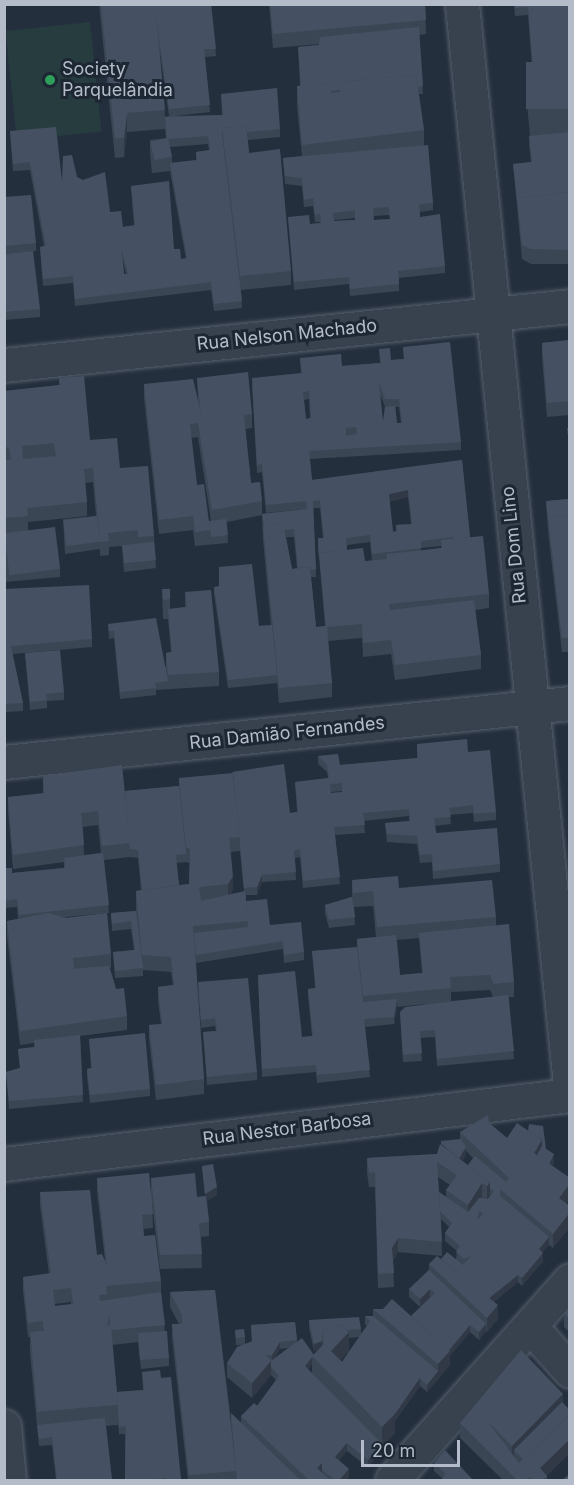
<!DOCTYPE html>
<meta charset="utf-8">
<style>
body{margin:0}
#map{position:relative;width:574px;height:1485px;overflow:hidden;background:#242f3e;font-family:Inter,sans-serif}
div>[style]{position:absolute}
.green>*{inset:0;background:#263c3f;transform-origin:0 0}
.roads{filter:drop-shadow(0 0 2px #565f6c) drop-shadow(0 0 2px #565f6c)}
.minor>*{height:33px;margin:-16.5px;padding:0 16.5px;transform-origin:16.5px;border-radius:16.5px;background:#38414e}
.wall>*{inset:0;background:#3b4654}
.shaded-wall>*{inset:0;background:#303945}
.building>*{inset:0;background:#455162;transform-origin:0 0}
.dots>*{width:16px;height:16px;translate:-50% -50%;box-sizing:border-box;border:3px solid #1d2633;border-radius:50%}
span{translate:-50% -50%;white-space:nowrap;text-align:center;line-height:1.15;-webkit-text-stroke:6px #1d2633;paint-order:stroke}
.poi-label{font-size:18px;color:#b4bcc9}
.left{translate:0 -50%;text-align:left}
.street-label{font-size:18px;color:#b4bcc9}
.frame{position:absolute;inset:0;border:6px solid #b4bcc9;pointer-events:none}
.scale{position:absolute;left:361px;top:1440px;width:99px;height:27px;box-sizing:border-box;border:3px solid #b4bcc9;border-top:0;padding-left:8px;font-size:18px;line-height:21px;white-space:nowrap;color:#b4bcc9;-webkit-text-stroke:4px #1d2633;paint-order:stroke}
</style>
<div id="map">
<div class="green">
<i style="left:90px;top:22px;width:110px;height:85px;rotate:84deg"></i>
</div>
<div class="roads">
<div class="minor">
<i style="left:462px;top:4px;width:1085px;rotate:84.29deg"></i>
<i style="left:4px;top:365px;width:569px;rotate:-5.95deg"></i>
<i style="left:4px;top:762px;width:569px;rotate:-5.95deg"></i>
<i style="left:4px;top:1164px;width:570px;rotate:-6.95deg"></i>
<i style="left:530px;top:1326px;width:60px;rotate:48.4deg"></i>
<i style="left:4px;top:1426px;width:54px;rotate:84.7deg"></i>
<i style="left:392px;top:1480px;width:268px;rotate:-48.3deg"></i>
</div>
</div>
<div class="wall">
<i style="clip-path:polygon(evenodd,99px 4px,211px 4px,216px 56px,205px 57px,210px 112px,175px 116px,222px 115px,221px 94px,280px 129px,280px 137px,248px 140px,249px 153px,291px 271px,291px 285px,241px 290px,242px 308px,214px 311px,211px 290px,75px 306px,73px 283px,43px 286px,40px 247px,44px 246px,30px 170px,13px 171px,10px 131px,62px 181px,77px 177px,123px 227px,134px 226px,131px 186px,181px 259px,186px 259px,170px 171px,152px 173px,150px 154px,150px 140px,166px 138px,165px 129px,127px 132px,124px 157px,115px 158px,99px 4px,159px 47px,169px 116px,165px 117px,159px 47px,99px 4px,208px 144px,209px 150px,196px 152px,196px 160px,172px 163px,172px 157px,170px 147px,208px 144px,99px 4px,123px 260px,126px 274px,124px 274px,123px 260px)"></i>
<i style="clip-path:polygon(evenodd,269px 4px,425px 4px,426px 34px,419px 35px,423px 94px,419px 94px,424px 130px,424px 145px,433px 203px,433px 210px,420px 212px,420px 217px,445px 266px,445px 273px,399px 278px,399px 291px,350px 296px,349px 284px,294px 290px,288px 217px,310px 224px,320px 223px,320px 222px,315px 222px,313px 206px,304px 207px,302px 186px,285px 184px,283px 158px,302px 156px,297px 106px,297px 86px,300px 86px,298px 47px,319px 45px,320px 44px,273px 48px,269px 4px,389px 215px,390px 219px,374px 220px,373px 216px,389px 215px,269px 4px,355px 218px,355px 220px,334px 221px,334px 220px,355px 218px)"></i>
<i style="clip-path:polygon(514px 4px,570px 4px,570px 264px,531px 264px,522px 259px,513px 164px,531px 162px,529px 144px,530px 136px,526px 94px,526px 67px,532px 67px,528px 15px,515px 16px)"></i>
<i style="clip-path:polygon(4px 197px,36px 243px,36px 251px,4px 254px)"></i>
<i style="clip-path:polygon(4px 254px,40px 309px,40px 317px,4px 320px)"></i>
<i style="clip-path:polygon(570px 340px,570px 415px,547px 417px,542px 357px,542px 343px)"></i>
<i style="clip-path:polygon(evenodd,403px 347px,461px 442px,461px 450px,310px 459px,312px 480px,462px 460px,470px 537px,489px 594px,489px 608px,475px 610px,481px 655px,481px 669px,395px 680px,391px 654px,363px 657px,362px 638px,328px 641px,332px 683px,332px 697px,279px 703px,277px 680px,277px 683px,228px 688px,214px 594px,214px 587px,259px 626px,271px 625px,263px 540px,262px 514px,307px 509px,306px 509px,266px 513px,262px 472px,257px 473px,252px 385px,301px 373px,300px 358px,342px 366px,380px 363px,379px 349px,391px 360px,404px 359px,403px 347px,380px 394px,385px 407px,383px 422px,380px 394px,403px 347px,309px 399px,310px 418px,306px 419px,304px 400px,309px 399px,403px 347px,395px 407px,399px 407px,401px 423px,397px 423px,395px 407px,403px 347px,408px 497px,411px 524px,396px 525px,396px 531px,393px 532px,389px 502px,408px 497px,403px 347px,313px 508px,320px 508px,323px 538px,318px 538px,318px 546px,325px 626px,316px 627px,311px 577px,316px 577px,313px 508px,403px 347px,286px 537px,294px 537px,297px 568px,292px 569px,286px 537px,403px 347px,370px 542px,372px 561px,365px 561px,347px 550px,347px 545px,370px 542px,403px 347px,441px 546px,441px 548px,421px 551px,421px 548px,441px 546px)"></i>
<i style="clip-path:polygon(59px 378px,90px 440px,120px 468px,154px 536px,156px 568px,124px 572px,122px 546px,134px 545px,109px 547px,109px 555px,100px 556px,100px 548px,100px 549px,65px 554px,63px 519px,96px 516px,93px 482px,85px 483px,87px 502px,87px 516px,28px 522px,28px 530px,60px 569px,60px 577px,4px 582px,4px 391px,59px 385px)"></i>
<i style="clip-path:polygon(evenodd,197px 378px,252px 414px,252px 428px,245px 429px,251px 483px,262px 501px,262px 515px,227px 522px,228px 543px,195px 546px,193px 530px,159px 534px,144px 398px,144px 384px,198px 401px,197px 378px,198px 437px,211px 521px,209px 521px,197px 485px,191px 438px,198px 437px)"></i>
<i style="clip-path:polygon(570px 499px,570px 652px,562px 652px,548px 531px,546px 501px)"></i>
<i style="clip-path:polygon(4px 589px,92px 639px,92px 647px,12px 654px,23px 703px,23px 711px,4px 712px)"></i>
<i style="clip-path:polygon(162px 589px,170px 589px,170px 609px,185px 607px,185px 592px,219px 672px,219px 686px,156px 690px,156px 695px,120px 699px,114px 638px,109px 639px,108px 624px,166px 667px,166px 653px,171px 652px,168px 619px,163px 619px)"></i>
<i style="clip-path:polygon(25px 653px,64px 692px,64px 700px,47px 701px,47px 708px,30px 710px)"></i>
<i style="clip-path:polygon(evenodd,417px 744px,468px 752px,496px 812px,496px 820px,474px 822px,473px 813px,450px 815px,451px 824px,435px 826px,436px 833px,500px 864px,500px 872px,433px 879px,432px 862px,420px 863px,417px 844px,387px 842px,385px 823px,409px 821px,409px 816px,364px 821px,365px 833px,335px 835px,340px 884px,303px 888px,300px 857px,295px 858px,296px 880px,262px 882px,257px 895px,246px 895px,246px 901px,270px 925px,304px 952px,304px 960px,284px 963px,283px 949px,196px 963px,204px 1079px,204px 1094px,156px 1100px,149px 1039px,149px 1025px,161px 1024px,158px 1001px,158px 987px,173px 985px,171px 972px,143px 970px,143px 976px,115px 978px,113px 952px,134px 950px,131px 929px,112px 931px,111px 913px,136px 911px,136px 891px,141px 890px,138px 858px,130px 857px,104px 860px,109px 913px,65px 917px,111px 954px,111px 968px,110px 968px,116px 989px,127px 1016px,127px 1030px,80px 1036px,83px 1102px,9px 1109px,6px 1072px,20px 1068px,18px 1049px,34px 1047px,34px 1043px,20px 1045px,7px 936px,7px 921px,18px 919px,17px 907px,4px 908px,4px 868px,12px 873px,64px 868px,64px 862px,13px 869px,8px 812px,8px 797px,43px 794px,43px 776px,125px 791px,179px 786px,179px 778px,290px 813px,297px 812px,295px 782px,328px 778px,327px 772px,318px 764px,318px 756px,340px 765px,417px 758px,417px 744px,342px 791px,342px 792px,331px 793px,331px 792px,342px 791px,417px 744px,98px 825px,101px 853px,84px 855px,83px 827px,98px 825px,417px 744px,240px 851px,244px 892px,231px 894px,233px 890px,231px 852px,240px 851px,417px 744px,186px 862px,190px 863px,189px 884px,179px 885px,176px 863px,186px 862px)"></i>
<i style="clip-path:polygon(evenodd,352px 880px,399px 888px,496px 917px,496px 926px,514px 982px,514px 997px,509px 997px,514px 1059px,437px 1066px,435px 1037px,420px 1038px,422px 1061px,403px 1062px,400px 1012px,425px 1004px,397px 1007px,394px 1024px,365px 1027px,370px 1077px,317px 1083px,316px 1072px,262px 1077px,258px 975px,302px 1037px,312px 1036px,308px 996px,308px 989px,315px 988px,312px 951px,357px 948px,357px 939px,376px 937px,373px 906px,354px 907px,355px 925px,329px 928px,325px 913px,325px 905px,352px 897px,352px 880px,419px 938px,422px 973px,400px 975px,397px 940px,419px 938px,352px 880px,490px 990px,493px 997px,451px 1001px,451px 992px,490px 990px)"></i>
<i style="clip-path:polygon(198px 990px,257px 1072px,257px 1080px,207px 1085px,203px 1032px,216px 1031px,215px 1026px,201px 1028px)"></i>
<i style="clip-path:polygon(89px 1039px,150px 1089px,150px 1096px,90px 1103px,87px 1076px,87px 1069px,91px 1068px)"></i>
<i style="clip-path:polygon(evenodd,489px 1123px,507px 1138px,546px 1149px,554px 1162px,552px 1166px,566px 1203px,570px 1206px,570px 1227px,553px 1248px,549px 1245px,542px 1253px,543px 1261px,522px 1286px,518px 1282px,494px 1302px,498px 1319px,487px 1332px,486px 1331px,479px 1340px,470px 1332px,450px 1356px,450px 1365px,427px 1392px,420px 1386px,395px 1421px,395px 1433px,382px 1447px,381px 1445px,381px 1451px,368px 1467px,347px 1451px,339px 1460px,349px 1477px,346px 1480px,188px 1480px,172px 1338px,172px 1324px,179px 1324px,170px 1307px,170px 1292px,215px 1290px,231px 1421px,231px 1413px,241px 1424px,241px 1416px,257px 1406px,276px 1380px,271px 1375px,252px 1398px,227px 1377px,227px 1363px,242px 1345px,236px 1345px,235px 1330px,245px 1337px,245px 1344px,252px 1341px,251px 1325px,295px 1322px,297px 1342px,314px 1355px,318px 1350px,314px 1351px,309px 1328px,309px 1320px,361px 1329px,361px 1334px,367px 1326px,365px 1324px,365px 1316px,373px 1316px,373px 1309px,411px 1316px,431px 1297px,430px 1297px,420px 1307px,409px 1297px,409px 1289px,429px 1270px,429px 1264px,441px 1259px,456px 1259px,457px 1251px,445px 1241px,445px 1233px,449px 1227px,441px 1219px,442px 1256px,398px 1252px,393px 1261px,394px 1287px,378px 1288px,375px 1187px,369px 1187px,367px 1173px,367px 1158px,437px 1154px,460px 1139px,460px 1132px,489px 1123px,466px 1151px,473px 1158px,468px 1165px,462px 1161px,466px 1155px,466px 1151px,489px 1123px,438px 1177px,450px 1185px,446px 1190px,446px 1197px,439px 1192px,438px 1177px,489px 1123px,359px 1337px,342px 1362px,340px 1360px,349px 1351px,349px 1338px,359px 1337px,489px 1123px,288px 1348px,273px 1360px,280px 1349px,288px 1348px,489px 1123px,312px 1364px,312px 1374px,308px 1370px,312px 1364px)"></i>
<i style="clip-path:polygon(evenodd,202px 1166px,217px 1195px,207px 1201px,209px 1222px,209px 1236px,201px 1237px,202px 1268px,160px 1269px,152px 1204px,153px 1228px,143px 1229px,144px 1236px,161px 1281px,161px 1292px,165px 1332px,169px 1358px,169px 1366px,141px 1369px,138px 1342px,112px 1345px,117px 1392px,143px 1390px,142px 1372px,161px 1378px,181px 1480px,125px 1480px,125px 1434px,119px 1434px,118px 1421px,118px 1425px,106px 1426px,112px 1480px,56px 1480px,52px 1445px,39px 1446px,30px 1353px,30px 1337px,28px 1337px,23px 1291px,23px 1277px,49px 1274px,40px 1206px,40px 1192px,97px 1255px,105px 1260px,97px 1192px,97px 1178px,151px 1190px,151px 1178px,197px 1197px,205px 1196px,202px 1166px,71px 1302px,71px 1304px,55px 1306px,55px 1304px,71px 1302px)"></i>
<i style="clip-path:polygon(570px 1307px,570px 1333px,564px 1327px,564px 1313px)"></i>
<i style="clip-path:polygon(563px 1404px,570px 1410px,570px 1453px,547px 1475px,547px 1480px,503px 1480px,460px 1438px,460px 1423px)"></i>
<i style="clip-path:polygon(434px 1463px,473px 1480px,443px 1479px,434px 1471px)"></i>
</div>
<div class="shaded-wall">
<i style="clip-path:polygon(127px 113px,127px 132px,124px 157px,124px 138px)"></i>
<i style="clip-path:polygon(408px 490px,408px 497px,389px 502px,389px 494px)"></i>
<i style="clip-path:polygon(262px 875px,262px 882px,257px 895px,257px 887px)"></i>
<i style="clip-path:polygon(233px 876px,233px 890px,228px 898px,228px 884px)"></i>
<i style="clip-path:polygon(397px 999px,397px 1007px,394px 1024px,394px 1017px)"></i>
<i style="clip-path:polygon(542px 1140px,542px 1154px,537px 1162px,534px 1153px)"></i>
<i style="clip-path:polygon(466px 1147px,466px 1155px,458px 1168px,458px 1161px)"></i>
<i style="clip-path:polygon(554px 1154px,554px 1162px,546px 1176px,546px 1168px)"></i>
<i style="clip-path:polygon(490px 1182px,490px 1196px,487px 1201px,487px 1186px)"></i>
<i style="clip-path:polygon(482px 1183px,482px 1197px,468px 1220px,468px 1205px)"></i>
<i style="clip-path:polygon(570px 1184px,570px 1199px,559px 1213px,559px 1198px)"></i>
<i style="clip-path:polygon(217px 1187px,217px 1195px,205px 1202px,205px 1194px)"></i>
<i style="clip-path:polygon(570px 1212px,570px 1227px,553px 1248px,553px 1234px)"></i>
<i style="clip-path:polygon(549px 1237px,549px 1245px,539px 1257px,539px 1249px)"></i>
<i style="clip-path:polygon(398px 1238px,398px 1252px,392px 1262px,392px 1248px)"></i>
<i style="clip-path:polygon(543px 1253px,543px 1261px,522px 1286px,522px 1278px)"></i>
<i style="clip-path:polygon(518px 1275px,518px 1282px,486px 1309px,486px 1301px)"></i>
<i style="clip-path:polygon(430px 1289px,430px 1297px,420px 1307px,420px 1299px)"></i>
<i style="clip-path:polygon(498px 1305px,498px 1319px,487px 1332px,487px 1318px)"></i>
<i style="clip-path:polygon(486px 1324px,486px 1331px,479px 1340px,479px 1332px)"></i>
<i style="clip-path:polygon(470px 1325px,470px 1332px,450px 1356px,450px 1365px,427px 1392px,427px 1385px,438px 1371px,438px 1364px)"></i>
<i style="clip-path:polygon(349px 1332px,349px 1351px,331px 1371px,331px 1351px)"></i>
<i style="clip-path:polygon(322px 1341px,322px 1349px,314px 1351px,314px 1344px)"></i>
<i style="clip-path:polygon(280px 1342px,280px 1349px,272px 1362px,272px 1355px)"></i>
<i style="clip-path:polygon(312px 1356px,312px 1364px,305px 1374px,305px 1366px)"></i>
<i style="clip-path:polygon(271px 1361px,271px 1375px,252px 1398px,252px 1383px)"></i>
<i style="clip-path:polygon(420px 1378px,420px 1386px,395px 1421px,395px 1433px,382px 1447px,382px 1427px)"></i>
<i style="clip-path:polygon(563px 1394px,563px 1408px,514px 1450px,514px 1458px,512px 1460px,512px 1446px)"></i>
<i style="clip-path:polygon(570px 1439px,570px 1453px,541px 1480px,540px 1468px)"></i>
<i style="clip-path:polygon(347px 1443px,347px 1451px,335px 1464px,335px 1457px)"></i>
<i style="clip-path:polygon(381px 1443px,381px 1451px,368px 1467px,368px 1460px)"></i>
<i style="clip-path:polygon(322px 1463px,322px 1477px,317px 1468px)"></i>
<i style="clip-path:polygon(349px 1469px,349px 1477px,346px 1480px,339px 1480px)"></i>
</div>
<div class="building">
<i style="clip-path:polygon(101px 4px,155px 4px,165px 110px,127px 113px,124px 138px,115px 138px)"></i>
<i style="clip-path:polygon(154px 4px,211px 4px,216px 49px,204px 49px,210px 105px,169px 109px)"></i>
<i style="clip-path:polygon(270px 4px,425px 4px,426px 20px,273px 34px)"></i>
<i style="clip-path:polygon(515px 4px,570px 4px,570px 62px,533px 66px,528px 7px,515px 8px)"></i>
<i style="clip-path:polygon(419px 27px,423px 86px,418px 87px,416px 75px,340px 82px,340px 90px,331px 91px,331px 83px,301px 86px,298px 47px,319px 45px,320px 37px)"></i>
<i style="left:570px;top:62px;width:47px;height:44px;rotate:90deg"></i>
<i style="clip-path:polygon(416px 75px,424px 130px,302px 145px,297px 86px,331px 83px,331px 93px,340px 92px,340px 82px)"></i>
<i style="clip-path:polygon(evenodd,277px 88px,280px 129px,247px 132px,246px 126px,222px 128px,222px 135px,242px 301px,214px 304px,211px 282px,75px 299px,73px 276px,43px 279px,40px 247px,46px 246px,30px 162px,13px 164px,10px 131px,56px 127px,62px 181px,63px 156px,72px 155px,77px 177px,83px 180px,105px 172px,110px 212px,121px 211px,123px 227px,135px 225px,131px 186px,169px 181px,174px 249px,180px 249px,181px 259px,187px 258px,170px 163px,197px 160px,196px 152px,210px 150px,208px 136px,168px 139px,167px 138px,165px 117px,223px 115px,221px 94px,277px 88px,121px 248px,128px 274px,124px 274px,121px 248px)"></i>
<i style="clip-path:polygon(246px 126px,249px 153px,280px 149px,291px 271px,240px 276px,222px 128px)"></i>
<i style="clip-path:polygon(570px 132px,570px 192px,517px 198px,513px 164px,532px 162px,529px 136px)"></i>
<i style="left:168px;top:138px;width:19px;height:18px;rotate:78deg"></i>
<i style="clip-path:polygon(evenodd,428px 145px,433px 203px,419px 204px,420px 217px,440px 214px,445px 266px,398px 271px,399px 284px,350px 289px,349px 277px,294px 282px,288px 217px,309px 215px,310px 224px,321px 223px,320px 214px,315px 215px,313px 198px,304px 200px,302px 178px,285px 176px,283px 158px,428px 145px,389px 207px,390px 219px,374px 220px,373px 208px,389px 207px,428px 145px,355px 210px,355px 220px,334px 221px,333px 213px,355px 210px)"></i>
<i style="clip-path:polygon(570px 192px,570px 250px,531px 249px,522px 245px,517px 198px)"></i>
<i style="clip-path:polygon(31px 195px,36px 243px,4px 246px,4px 197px)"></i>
<i style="clip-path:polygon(33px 251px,40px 309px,4px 312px,4px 254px)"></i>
<i style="clip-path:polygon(570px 340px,570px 401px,547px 403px,542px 343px)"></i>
<i style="clip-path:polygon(evenodd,450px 342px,461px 442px,309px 451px,312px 480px,462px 460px,470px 537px,453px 539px,453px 537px,421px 541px,421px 548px,372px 554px,370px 535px,346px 538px,347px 550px,319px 553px,319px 559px,318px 538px,324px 538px,320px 500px,313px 501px,316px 569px,311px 570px,310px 567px,298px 568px,294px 529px,284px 530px,283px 523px,264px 526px,262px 514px,307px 509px,306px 501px,266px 505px,262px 464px,257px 465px,252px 378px,302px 373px,300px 358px,341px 354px,342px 366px,381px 363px,379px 349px,390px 348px,391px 360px,404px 359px,403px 347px,450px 342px,379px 382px,385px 399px,399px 399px,402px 423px,397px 423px,395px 406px,385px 407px,383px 422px,379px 382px,450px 342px,309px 391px,311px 418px,306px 419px,303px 392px,309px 391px,450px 342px,356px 427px,357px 434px,346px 436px,346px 428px,356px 427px,450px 342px,408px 490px,412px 524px,396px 525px,397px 531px,393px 532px,389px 494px,408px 490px)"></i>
<i style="clip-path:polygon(248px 372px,252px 414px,244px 415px,251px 483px,260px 482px,262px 501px,212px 510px,198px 423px,190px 424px,197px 485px,204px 484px,210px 530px,195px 532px,193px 516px,159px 520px,144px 384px,193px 379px,201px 413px,197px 378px)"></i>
<i style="clip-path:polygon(evenodd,84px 376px,90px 440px,117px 438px,120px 468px,148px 466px,154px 536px,138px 537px,138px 530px,108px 533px,109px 541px,100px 542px,93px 468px,84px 469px,87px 502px,27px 508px,28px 516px,4px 518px,4px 461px,11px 459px,9px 447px,4px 448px,4px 391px,60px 385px,59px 378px,84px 376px,54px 443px,56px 456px,80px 454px,23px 459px,22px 446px,54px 443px)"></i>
<i style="clip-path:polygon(567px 428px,570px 428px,570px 451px)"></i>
<i style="clip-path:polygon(570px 499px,570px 516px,548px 517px,548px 519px,546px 501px)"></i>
<i style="left:97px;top:516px;width:26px;height:34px;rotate:83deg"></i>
<i style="clip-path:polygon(570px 516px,570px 638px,562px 638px,548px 517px)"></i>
<i style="left:226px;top:519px;width:16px;height:17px;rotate:83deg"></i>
<i style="clip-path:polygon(283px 523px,292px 569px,310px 567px,316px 627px,326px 626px,319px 553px,363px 548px,365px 561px,387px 559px,387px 554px,442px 548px,441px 540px,483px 536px,489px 594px,389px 604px,390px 610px,474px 600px,481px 655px,395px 665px,391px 640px,363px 643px,362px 624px,327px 627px,332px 683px,279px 688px,263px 526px)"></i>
<i style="left:55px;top:527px;width:42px;height:51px;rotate:83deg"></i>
<i style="left:154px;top:542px;width:18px;height:32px;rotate:84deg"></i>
<i style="clip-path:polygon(252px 564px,259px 626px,272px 625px,277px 675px,228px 680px,214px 587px,219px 586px,219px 567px)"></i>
<i style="clip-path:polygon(89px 585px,92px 639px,11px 646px,23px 703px,4px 704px,4px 589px)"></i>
<i style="clip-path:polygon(162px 589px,170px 589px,170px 599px,163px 600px)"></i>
<i style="clip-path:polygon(211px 590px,219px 672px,168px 675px,166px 653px,172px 652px,168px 609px,187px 607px,185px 592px)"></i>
<i style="clip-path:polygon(156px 618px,168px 681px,155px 683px,156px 688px,120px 692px,114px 631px,109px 631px,108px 624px)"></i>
<i style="clip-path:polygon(60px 650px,64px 692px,46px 694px,47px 700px,30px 702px,25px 653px)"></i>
<i style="clip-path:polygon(evenodd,467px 739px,468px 752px,490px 750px,496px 812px,474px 814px,473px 805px,449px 808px,451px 817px,434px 818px,436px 833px,497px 828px,500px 864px,433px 871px,432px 854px,420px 855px,417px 836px,387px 834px,385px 823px,410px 821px,409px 809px,363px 813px,365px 825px,334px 827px,340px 877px,303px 881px,300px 849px,294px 851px,296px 872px,262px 875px,257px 887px,244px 888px,240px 846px,240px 837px,233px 773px,232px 772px,284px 764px,290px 813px,298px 812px,295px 782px,329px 778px,327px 765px,318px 756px,338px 754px,340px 765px,418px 758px,417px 744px,467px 739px,342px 783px,342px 792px,331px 793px,330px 784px,342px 783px)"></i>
<i style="clip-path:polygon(122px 765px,130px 843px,102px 846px,98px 811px,81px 813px,84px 845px,13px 855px,8px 797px,44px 793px,43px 776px)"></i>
<i style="clip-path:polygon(233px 773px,240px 837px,229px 838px,233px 876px,228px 884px,199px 887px,201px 901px,245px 891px,248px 921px,193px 926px,204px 1079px,156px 1085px,149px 1025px,162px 1024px,158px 987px,174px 985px,171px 957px,142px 955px,136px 891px,189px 884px,190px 849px,186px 847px,179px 778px)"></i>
<i style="clip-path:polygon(179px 786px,186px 854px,176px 855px,179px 885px,142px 890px,138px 850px,130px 849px,125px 791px)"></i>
<i style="clip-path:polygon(103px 853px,109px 905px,19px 915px,17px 899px,4px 901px,4px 868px,12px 868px,12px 873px,65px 868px,64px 858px)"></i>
<i style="clip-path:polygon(398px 876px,399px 888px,492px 880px,496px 917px,377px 927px,373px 891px,353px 893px,352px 880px)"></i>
<i style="clip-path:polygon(352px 897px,355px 917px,329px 920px,325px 905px)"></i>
<i style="clip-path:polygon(267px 899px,270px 925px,301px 922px,304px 952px,284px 955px,283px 941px,196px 955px,194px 933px,248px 927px,246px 901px)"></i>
<i style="clip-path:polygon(136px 911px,143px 968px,115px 971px,113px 952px,135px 950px,131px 921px,112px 924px,111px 913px)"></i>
<i style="clip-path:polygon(49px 913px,65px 918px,107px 913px,111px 954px,73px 958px,74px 968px,68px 969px,109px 966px,116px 989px,124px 988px,127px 1016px,20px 1031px,7px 921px)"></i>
<i style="clip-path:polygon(509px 924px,514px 982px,494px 984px,490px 975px,450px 977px,451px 988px,363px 996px,357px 939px,396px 935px,400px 975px,423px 973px,419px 933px)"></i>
<i style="clip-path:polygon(357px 947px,363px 1002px,397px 999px,394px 1017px,364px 1019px,370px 1070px,317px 1075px,316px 1065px,262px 1069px,258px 975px,295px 971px,302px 1037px,313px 1036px,308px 989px,316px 988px,312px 951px)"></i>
<i style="clip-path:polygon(248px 978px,257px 1072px,207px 1077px,203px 1032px,217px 1031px,215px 1018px,201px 1020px,198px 982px)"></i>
<i style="clip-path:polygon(508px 995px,514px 1051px,437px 1059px,435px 1030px,420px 1031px,422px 1053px,403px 1055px,400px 1012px,405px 1007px)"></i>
<i style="clip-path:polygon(145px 1033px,150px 1089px,90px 1095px,87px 1069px,92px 1068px,89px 1039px)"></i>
<i style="clip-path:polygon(80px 1035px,83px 1095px,9px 1101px,6px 1072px,20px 1068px,18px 1049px,35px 1047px,34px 1040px)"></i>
<i style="clip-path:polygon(488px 1115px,489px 1123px,507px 1138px,517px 1123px,542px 1140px,534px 1153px,570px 1178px,570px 1184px,559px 1198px,570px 1206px,570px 1212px,553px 1234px,500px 1189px,509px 1178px,460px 1132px)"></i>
<i style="clip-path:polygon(529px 1124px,543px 1126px,546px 1149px,554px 1154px,549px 1164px,537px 1155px,542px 1146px,542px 1140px,528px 1131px)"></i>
<i style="clip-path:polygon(461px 1139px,466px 1147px,459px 1158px,441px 1144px,441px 1141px)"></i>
<i style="clip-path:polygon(440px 1144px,490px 1182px,487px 1186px,482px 1183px,468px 1205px,446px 1190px,457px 1175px,437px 1162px,442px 1242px,398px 1238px,392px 1248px,394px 1273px,378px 1274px,375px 1172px,369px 1173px,367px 1158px,437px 1154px)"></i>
<i style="clip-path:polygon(evenodd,475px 1156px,506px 1182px,500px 1189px,500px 1196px,549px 1237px,539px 1249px,543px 1253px,522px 1278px,518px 1275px,489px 1298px,441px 1259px,447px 1252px,463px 1265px,471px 1256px,464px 1259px,456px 1252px,460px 1246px,445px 1233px,452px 1223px,440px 1211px,439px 1192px,468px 1212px,479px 1198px,488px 1199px,494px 1191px,490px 1188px,490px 1182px,468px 1165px,475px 1156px,479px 1211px,483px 1214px,477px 1220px,479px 1211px)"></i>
<i style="clip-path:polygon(213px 1164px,217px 1187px,205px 1194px,202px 1166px)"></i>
<i style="clip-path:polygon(evenodd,149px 1173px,153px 1214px,142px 1215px,144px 1236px,155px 1235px,161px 1281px,106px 1286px,107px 1294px,99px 1295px,100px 1301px,161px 1292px,165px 1325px,111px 1330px,109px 1315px,107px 1326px,44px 1333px,43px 1321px,28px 1323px,23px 1277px,51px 1273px,40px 1192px,90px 1190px,97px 1255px,102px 1254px,107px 1266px,97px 1178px,149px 1173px,71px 1288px,73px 1304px,55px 1306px,53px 1290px,71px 1288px)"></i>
<i style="clip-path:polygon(195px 1173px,197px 1197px,206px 1196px,209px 1222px,199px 1223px,202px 1254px,160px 1255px,151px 1178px)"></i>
<i style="clip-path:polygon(437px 1256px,498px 1305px,487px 1318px,429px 1264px)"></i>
<i style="clip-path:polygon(429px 1270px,486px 1324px,479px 1332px,470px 1325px,449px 1350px,411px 1316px,435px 1293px,430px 1289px,420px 1299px,409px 1289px)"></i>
<i style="clip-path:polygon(215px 1290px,236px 1471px,189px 1475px,172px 1324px,182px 1324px,182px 1315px,170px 1292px)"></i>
<i style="clip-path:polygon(392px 1299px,450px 1351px,438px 1364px,373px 1309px,383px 1309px)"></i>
<i style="clip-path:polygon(570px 1307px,570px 1319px,564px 1313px)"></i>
<i style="clip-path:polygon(365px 1316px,373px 1316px,438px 1371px,427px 1385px,420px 1378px,395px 1414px,342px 1362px,370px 1321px)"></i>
<i style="clip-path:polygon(359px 1317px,361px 1329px,347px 1330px,340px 1325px,322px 1330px,322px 1341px,314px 1344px,309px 1320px)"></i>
<i style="clip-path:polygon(295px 1322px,297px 1340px,280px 1342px,272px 1355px,266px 1355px,252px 1341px,251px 1325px)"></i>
<i style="left:111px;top:1325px;width:80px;height:81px;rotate:85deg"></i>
<i style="clip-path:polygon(340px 1325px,349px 1332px,331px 1351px,395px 1414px,382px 1427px,312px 1356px,324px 1344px,322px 1330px)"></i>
<i style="left:244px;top:1329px;width:8px;height:9px;rotate:83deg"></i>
<i style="left:167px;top:1331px;width:27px;height:29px;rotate:86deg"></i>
<i style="clip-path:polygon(302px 1338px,314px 1355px,305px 1366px,381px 1443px,368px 1460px,347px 1443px,335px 1457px,349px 1469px,339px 1480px,335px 1480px,322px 1470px,322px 1463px,257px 1406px,279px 1376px,271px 1367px,271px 1361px)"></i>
<i style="clip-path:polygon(253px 1341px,271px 1361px,252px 1383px,227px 1363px,237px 1347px)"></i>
<i style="clip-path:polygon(521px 1350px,563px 1394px,512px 1446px,488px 1422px,519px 1463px,570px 1414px,570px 1439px,540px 1468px,547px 1476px,542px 1480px,533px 1480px,530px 1477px,526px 1480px,517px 1480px,460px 1423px)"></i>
<i style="clip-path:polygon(160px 1370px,161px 1378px,171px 1377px,181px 1480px,166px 1480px,166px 1478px,139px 1480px,125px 1480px,126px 1426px,119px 1427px,117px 1392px,144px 1390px,142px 1372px)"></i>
<i style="clip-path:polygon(562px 1402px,570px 1410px,570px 1414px,523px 1459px,514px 1450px)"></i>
<i style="clip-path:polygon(254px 1403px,322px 1463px,317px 1468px,330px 1480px,309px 1480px,241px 1416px)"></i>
<i style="clip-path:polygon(231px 1413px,300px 1480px,237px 1480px)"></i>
<i style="clip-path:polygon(105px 1418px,112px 1480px,57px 1480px,52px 1437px,39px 1439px,37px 1425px)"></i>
<i style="clip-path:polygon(445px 1450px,473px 1480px,441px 1480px,446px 1474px,434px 1463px)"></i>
<i style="clip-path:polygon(570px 1474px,570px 1480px,562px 1480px)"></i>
</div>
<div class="dots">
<i style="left:50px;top:80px;background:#2e9e5b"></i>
</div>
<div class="poi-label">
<span class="left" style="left:62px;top:80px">Society<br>Parquelândia</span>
</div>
<div class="street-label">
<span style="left:287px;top:335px;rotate:-6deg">Rua Nelson Machado</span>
<span style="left:514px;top:545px;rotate:-96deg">Rua Dom Lino</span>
<span style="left:287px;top:733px;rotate:-6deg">Rua Damião Fernandes</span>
<span style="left:287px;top:1129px;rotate:-7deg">Rua Nestor Barbosa</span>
</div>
<div class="frame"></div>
<div class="scale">20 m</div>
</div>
